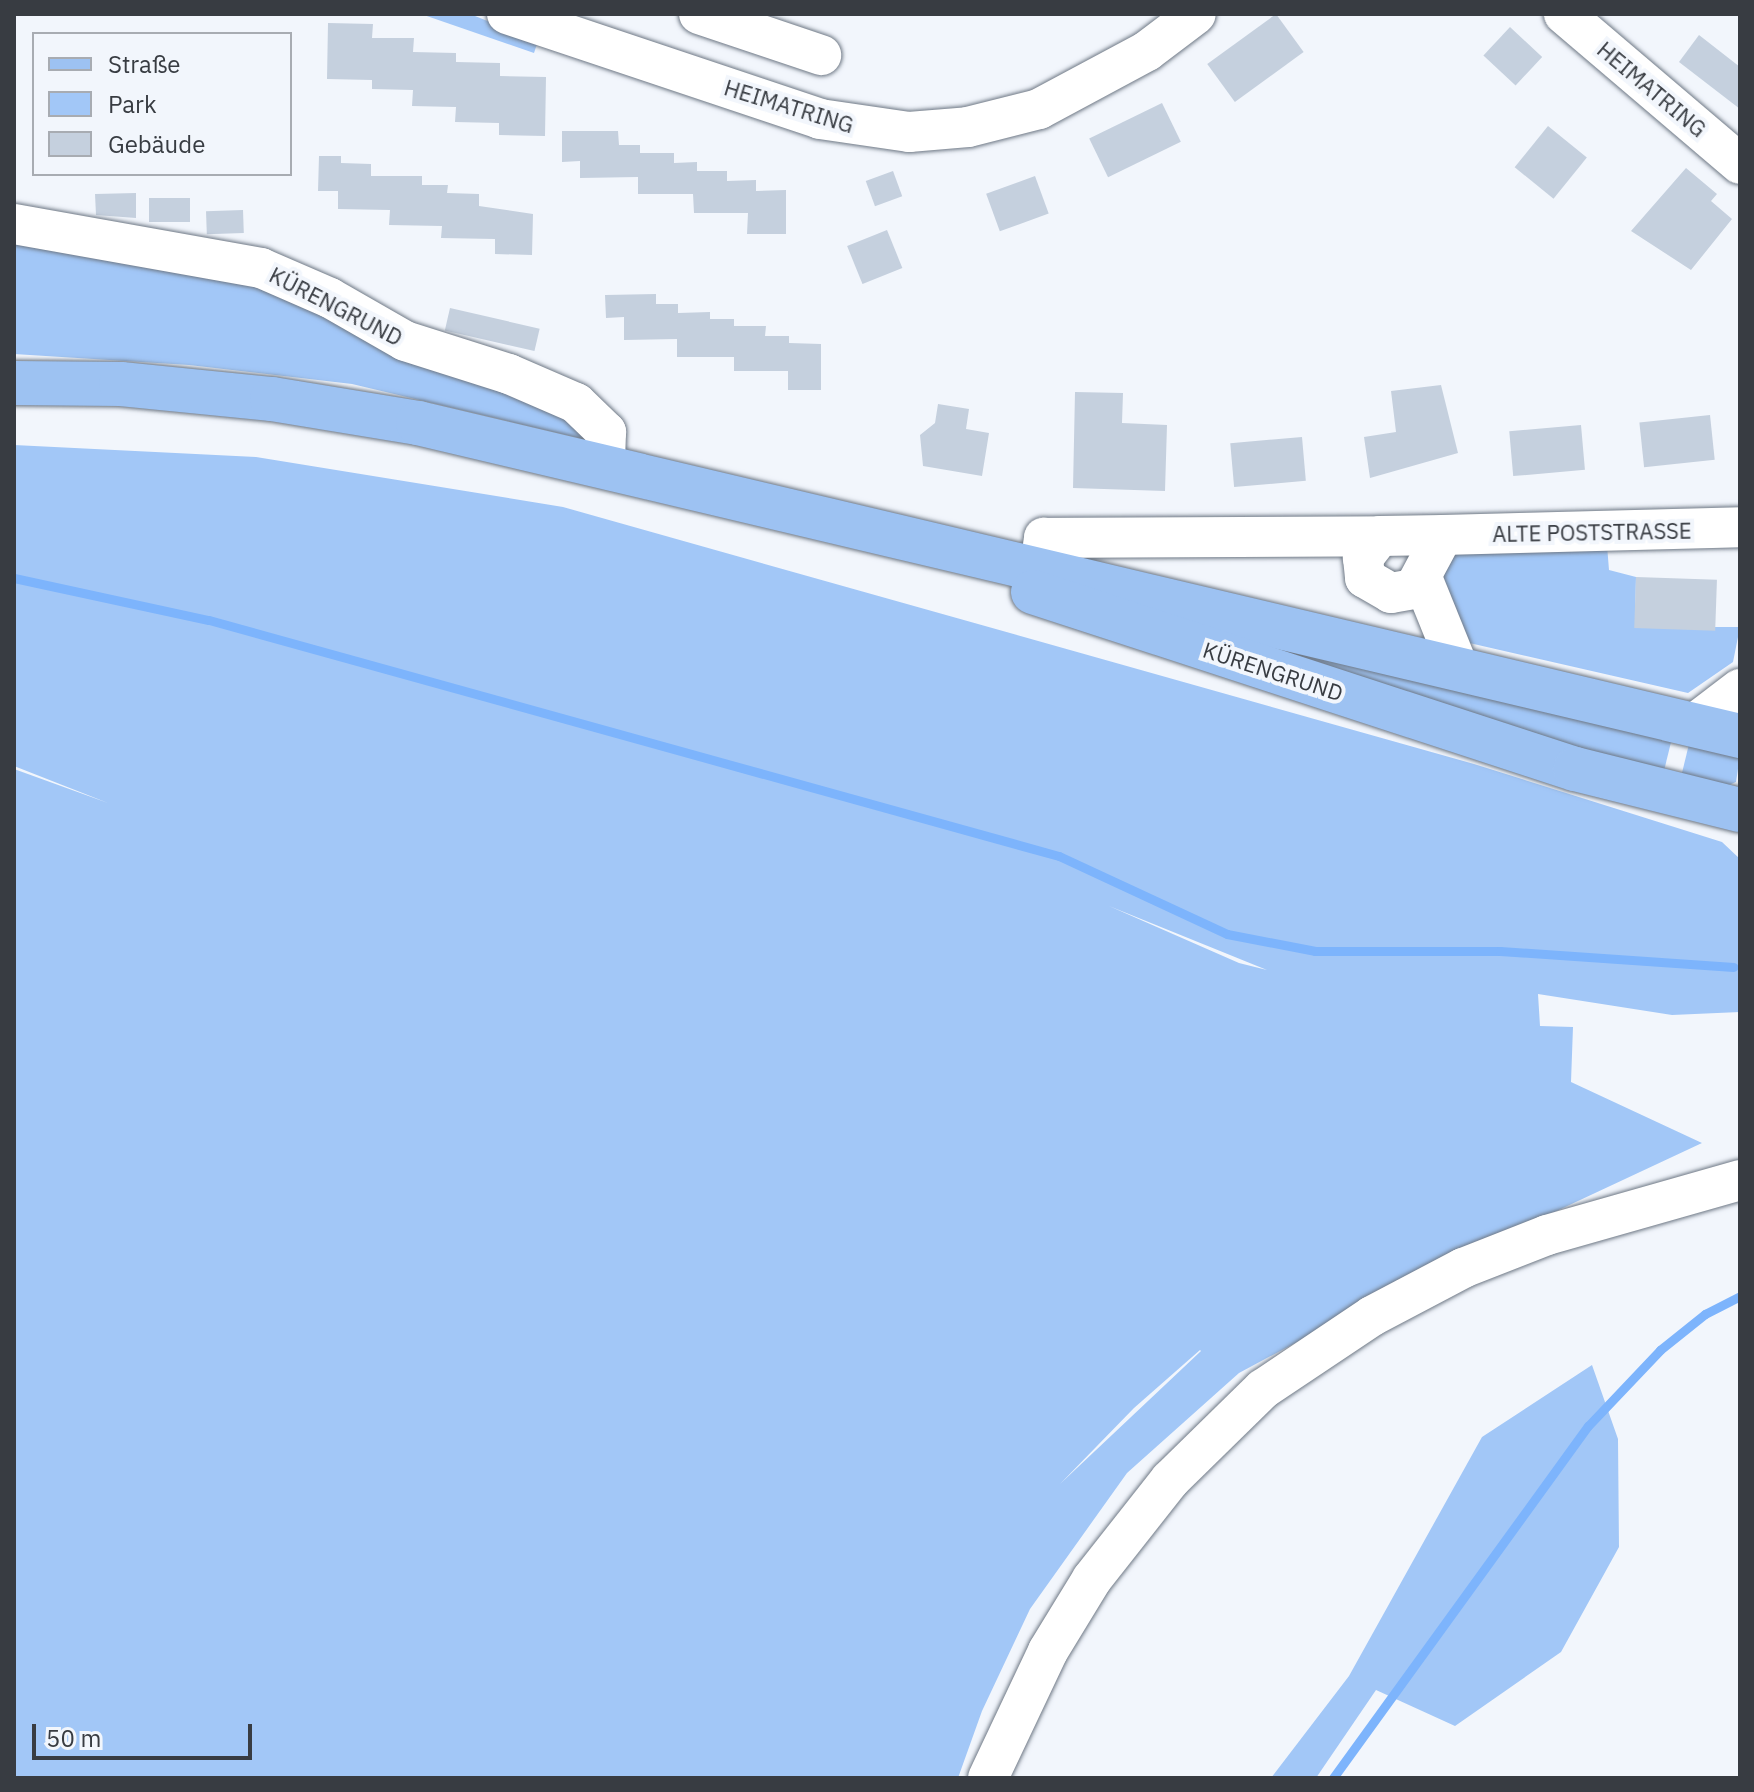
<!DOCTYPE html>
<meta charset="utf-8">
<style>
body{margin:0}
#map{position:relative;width:1754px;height:1792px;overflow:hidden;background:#f2f6fc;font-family:"IBM Plex Sans",sans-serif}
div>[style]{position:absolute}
.green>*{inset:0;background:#a2c7f7}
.stream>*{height:9px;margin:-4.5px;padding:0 4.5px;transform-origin:4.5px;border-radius:4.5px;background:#7db4fc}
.building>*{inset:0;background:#c5d0de;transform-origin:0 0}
.roads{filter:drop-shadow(0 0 2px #6e7885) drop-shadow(0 0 2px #6e7885)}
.minor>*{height:40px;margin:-20px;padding:0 20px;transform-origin:20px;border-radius:20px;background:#fff}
.major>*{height:44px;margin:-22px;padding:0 22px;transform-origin:22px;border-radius:22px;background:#9dc2f2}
span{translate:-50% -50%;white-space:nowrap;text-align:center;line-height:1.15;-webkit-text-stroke:8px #f2f6fc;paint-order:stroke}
.street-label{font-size:22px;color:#383c42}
.frame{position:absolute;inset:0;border:16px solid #383c42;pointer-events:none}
.legend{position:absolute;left:32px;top:32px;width:260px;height:144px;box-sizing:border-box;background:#f2f6fc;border:2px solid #a8acb2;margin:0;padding:10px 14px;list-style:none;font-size:24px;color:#383c42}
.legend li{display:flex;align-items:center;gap:16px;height:40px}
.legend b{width:40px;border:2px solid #a8acb2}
.scale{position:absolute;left:32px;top:1724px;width:220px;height:36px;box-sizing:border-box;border:4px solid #383c42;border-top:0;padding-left:10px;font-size:24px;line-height:28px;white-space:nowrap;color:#383c42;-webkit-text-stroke:6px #f2f6fc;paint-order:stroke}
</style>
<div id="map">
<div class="green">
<i style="clip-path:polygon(421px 14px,470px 14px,538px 41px,534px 53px)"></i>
<i style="clip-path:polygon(14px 242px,248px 279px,530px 396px,571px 423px,583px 439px,352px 384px,189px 365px,14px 354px)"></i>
<i style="clip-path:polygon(evenodd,14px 445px,256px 457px,563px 507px,1474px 764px,1722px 842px,1740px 859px,1740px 1012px,1672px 1015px,1538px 994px,1540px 1026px,1573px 1027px,1571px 1082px,1702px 1143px,1439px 1266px,1239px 1373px,1127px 1473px,1030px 1609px,982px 1711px,958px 1778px,14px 1778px,14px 769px,108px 803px,14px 766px,14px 445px,1109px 906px,1267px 970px,1239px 963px,1109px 906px,14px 445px,1200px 1350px,1201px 1351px,1060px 1484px,1134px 1408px,1200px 1350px)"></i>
<i style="clip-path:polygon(1461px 544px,1607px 545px,1609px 570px,1636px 577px,1635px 627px,1740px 627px,1733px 662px,1688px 693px,1465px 642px,1437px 572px)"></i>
<i style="clip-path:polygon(1136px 603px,1673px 734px,1663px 775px)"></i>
<i style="clip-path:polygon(1691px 736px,1740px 756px,1736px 782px,1722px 788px,1680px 781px)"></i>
<i style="clip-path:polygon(1592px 1365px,1618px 1439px,1619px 1547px,1561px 1652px,1455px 1726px,1376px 1690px,1316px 1778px,1271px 1778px,1349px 1676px,1482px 1437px)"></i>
</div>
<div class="stream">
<i style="left:14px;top:578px;width:199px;rotate:12.2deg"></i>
<i style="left:209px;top:620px;width:882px;rotate:15.52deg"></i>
<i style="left:1059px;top:856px;width:185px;rotate:24.9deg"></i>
<i style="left:1227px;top:934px;width:90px;rotate:10.9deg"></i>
<i style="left:1315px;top:951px;width:185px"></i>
<i style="left:1500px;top:951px;width:234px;rotate:3.9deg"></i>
<i style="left:1333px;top:1778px;width:435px;rotate:-54.1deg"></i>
<i style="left:1588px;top:1426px;width:105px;rotate:-46.5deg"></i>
<i style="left:1660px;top:1350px;width:58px;rotate:-38.7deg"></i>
<i style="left:1705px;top:1314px;width:39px;rotate:-27deg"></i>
</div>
<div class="building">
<i style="left:1276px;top:14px;width:47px;height:85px;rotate:54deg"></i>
<i style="clip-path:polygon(328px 23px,373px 24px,372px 38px,414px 38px,413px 52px,456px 53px,456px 62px,500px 63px,500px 76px,546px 77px,545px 136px,499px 135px,499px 123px,455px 122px,456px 107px,412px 106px,413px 90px,372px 89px,372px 80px,327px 79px)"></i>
<i style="left:1510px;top:27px;width:44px;height:39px;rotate:43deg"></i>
<i style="clip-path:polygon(1699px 35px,1740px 67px,1740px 109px,1679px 62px)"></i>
<i style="left:1162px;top:103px;width:43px;height:81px;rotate:64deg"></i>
<i style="left:1548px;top:126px;width:50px;height:53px;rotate:39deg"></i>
<i style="clip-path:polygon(562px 131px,618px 131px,619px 145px,640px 145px,640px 153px,674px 153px,674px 163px,697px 162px,697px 171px,727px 171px,727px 181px,756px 180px,756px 191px,786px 190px,786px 234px,747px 234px,748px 213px,694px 213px,693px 194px,638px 194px,638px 177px,580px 178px,580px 161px,562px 162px)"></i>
<i style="clip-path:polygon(319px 156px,341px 156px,341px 163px,371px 164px,371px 176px,422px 176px,422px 185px,448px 185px,447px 193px,479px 194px,479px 206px,533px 214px,532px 255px,495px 254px,495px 239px,441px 238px,442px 226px,389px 225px,390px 210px,338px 209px,338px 191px,318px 191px)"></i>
<i style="clip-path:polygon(1686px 168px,1717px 194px,1711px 201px,1732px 219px,1691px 270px,1631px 231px)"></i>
<i style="left:893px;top:171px;width:27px;height:29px;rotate:70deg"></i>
<i style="left:1035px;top:176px;width:40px;height:52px;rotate:70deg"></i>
<i style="clip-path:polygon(136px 193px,136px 218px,96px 215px,95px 194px)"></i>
<i style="left:190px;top:198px;width:24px;height:41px;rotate:90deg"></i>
<i style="left:243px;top:210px;width:23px;height:37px;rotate:88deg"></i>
<i style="left:887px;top:230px;width:41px;height:43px;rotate:68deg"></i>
<i style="clip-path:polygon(656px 294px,656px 304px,678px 304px,678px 313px,710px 312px,710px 319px,734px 319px,734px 326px,766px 326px,765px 336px,789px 336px,789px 343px,821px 344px,821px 390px,788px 390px,788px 371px,734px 371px,734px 357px,677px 357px,677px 339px,624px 340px,624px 317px,606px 318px,605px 295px)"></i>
<i style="left:450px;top:308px;width:92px;height:23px;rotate:13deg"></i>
<i style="clip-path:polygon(1441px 385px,1458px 453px,1370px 478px,1364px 437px,1396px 432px,1391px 391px)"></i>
<i style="clip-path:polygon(1075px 392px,1123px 393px,1122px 423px,1167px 425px,1165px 491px,1073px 488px)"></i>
<i style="clip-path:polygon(938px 404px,969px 409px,966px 429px,989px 433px,982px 476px,923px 466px,920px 435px,935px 423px)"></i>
<i style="left:1710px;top:415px;width:45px;height:71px;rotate:84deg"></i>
<i style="left:1581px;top:425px;width:45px;height:72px;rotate:85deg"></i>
<i style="left:1302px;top:437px;width:44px;height:72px;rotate:85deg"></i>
<i style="left:1636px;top:577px;width:81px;height:51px;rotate:2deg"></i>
</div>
<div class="roads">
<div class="minor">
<i style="left:507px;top:14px;width:330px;rotate:18.5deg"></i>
<i style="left:820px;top:119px;width:90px;rotate:8.3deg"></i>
<i style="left:909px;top:132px;width:59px;rotate:-4.8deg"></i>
<i style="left:968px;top:127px;width:73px;rotate:-14.2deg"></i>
<i style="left:1039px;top:109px;width:123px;rotate:-28.2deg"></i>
<i style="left:1147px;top:51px;width:61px;rotate:-37.1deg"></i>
<i style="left:699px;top:14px;width:129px;rotate:18.6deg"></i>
<i style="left:1564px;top:14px;width:231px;rotate:40.4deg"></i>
<i style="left:14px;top:224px;width:251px;rotate:10.1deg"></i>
<i style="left:261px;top:268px;width:75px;rotate:23.5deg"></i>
<i style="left:330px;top:298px;width:86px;rotate:29.8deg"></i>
<i style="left:405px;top:341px;width:109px;rotate:17.6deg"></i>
<i style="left:509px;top:374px;width:73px;rotate:23.4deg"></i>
<i style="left:576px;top:403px;width:42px;rotate:44deg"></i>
<i style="left:606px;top:432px;width:33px;rotate:92deg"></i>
<i style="left:1443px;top:535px;width:63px;rotate:179.1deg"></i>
<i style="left:1380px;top:536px;width:28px;rotate:128deg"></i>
<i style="left:1363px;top:558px;width:20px;rotate:84deg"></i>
<i style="left:1365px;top:578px;width:30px;rotate:30deg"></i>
<i style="left:1391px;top:593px;width:23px;rotate:-10deg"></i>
<i style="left:1414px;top:589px;width:61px;rotate:-61.8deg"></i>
<i style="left:1443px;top:535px;width:297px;rotate:-1.5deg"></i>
<i style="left:1423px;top:580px;width:96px;rotate:68deg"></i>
<i style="left:1036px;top:593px;width:56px;rotate:-81.7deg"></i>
<i style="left:1044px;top:538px;width:336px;rotate:-0.3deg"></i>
<i style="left:1694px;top:724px;width:58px;rotate:-37.3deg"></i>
<i style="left:988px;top:1778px;width:140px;rotate:-64.7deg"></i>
<i style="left:1048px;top:1651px;width:84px;rotate:-58.6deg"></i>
<i style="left:1092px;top:1579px;width:126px;rotate:-51.8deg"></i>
<i style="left:1170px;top:1480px;width:130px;rotate:-44.4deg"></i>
<i style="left:1263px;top:1389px;width:131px;rotate:-33.8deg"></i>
<i style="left:1372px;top:1316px;width:103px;rotate:-27.8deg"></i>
<i style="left:1463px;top:1268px;width:90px;rotate:-21.4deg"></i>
<i style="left:1547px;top:1235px;width:201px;rotate:-15.9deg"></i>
</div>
<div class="major">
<i style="left:14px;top:383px;width:107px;rotate:0.5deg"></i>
<i style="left:121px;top:384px;width:152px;rotate:5.7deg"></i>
<i style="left:272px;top:399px;width:148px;rotate:9.3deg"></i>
<i style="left:418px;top:423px;width:1359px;rotate:13.32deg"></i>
<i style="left:1033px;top:592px;width:570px;rotate:18.09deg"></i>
<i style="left:1575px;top:769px;width:170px;rotate:14deg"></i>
</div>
</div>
<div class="street-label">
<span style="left:1652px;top:89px;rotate:40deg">HEIMATRING</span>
<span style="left:789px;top:106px;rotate:17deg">HEIMATRING</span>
<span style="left:336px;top:306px;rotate:27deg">KÜRENGRUND</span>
<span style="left:1592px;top:532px;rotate:-1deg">ALTE POSTSTRASSE</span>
<span style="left:1273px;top:671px;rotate:18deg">KÜRENGRUND</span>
</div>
<div class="frame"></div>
<ul class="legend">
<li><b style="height:10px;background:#9dc2f2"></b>Straße</li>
<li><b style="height:22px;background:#a2c7f7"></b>Park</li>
<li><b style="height:22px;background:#c5d0de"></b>Gebäude</li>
</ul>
<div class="scale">50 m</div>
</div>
